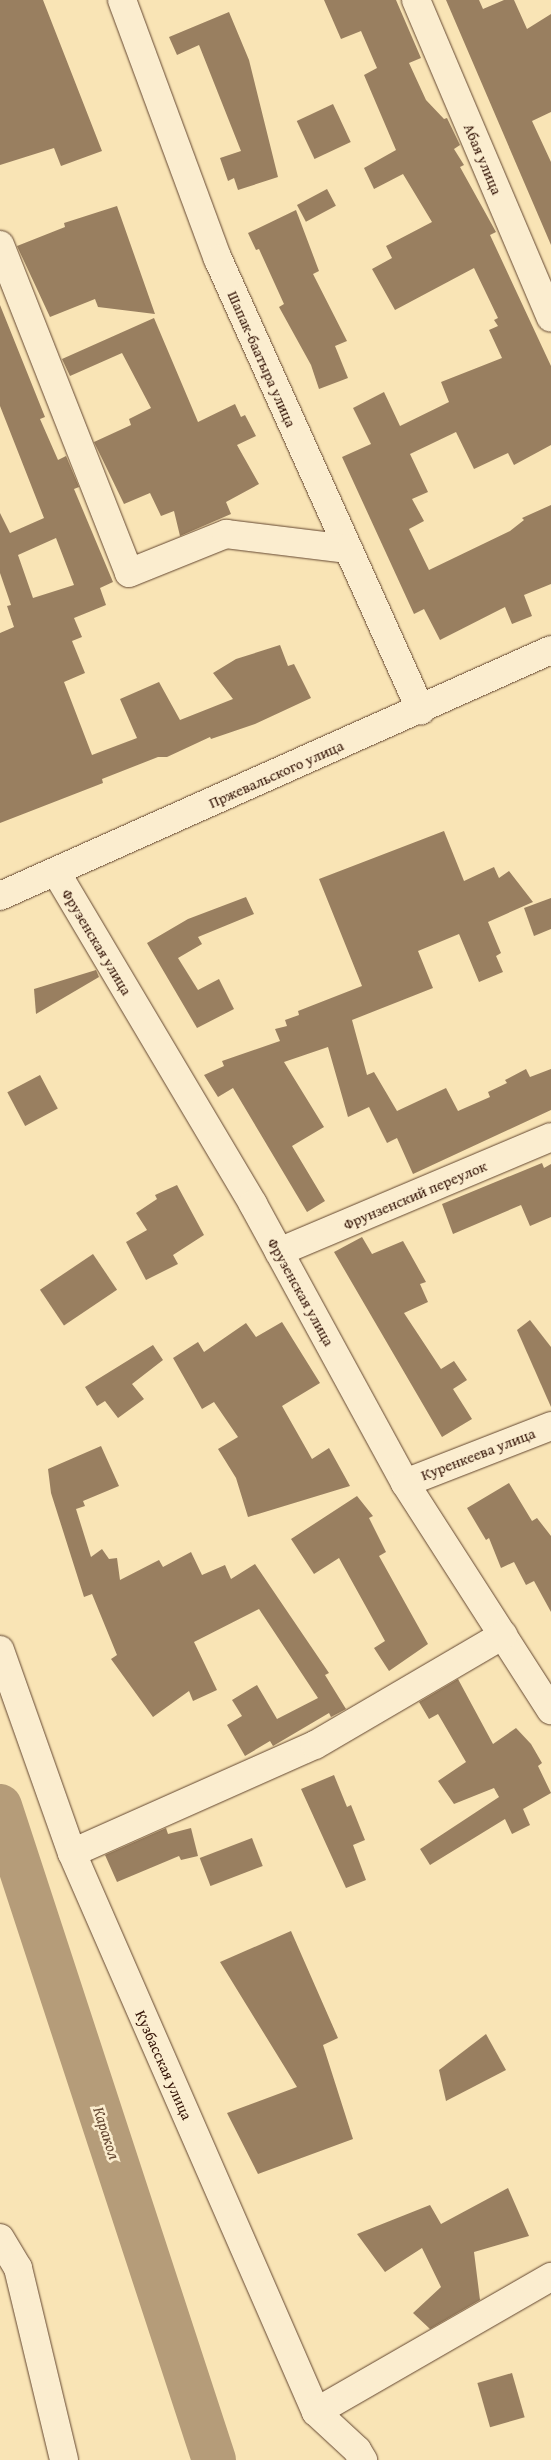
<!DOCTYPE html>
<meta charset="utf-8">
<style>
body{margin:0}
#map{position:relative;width:551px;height:2460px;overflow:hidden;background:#f9e4b5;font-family:"Gentium Book Plus",serif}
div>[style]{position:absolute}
.river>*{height:44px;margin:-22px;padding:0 22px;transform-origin:22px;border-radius:22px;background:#b59c79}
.building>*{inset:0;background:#997f60;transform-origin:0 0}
.roads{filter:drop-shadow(0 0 1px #634630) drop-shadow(0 0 1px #634630)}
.street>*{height:28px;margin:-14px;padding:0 14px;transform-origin:14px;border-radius:14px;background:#fbedcf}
.secondary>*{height:28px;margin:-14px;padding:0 14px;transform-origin:14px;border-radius:14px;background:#fbedcf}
span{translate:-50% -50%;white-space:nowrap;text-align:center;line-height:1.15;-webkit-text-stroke:5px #fbedcf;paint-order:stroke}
.street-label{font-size:15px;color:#311104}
.water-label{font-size:16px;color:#664933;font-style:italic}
</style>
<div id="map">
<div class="river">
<i style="left:0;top:1806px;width:688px;rotate:71.88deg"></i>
</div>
<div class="building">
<i style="clip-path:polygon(0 0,43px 0,102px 151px,61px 166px,54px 148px,0 165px)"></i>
<i style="clip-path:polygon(324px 0,396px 0,421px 58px,409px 63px,426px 100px,444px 119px,447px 118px,460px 145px,454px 149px,464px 165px,460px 167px,496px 232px,490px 235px,551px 366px,551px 445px,514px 465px,508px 453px,474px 469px,456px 432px,410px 454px,428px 492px,412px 499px,424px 521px,409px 529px,429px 570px,510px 531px,524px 520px,522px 518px,551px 505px,551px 584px,524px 595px,532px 616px,512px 624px,505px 607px,440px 640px,424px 609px,414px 614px,342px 457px,371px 444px,353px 408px,384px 392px,400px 426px,449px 402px,441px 382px,502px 358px,489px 330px,498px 326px,494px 320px,498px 318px,474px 268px,395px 310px,372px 269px,392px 258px,386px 246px,432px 222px,403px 174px,374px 189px,364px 168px,396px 150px,364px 75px,377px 68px,361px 31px,341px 39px)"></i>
<i style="clip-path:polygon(446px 0,479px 0,483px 9px,504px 0,514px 0,527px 29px,551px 14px,551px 112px,532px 121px,551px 162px,551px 245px)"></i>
<i style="clip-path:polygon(229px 12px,249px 60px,278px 177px,238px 190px,234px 178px,228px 181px,220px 158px,241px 151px,199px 45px,177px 55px,169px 37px)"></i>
<i style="left:333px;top:104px;width:42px;height:40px;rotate:65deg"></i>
<i style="left:327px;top:189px;width:19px;height:34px;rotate:62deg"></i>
<i style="clip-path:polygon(117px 206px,155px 314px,98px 307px,95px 299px,50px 317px,17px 246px,65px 227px,64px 223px)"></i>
<i style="clip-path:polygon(296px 210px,319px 271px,313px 274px,347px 341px,335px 346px,348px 378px,319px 389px,311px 365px,279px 307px,284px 304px,259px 249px,256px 250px,248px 233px)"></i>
<i style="clip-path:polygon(evenodd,0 305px,45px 417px,40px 419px,58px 460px,66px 456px,79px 487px,74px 489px,113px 582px,100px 588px,106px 605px,74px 618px,82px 637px,72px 641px,85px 673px,64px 682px,92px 755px,137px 738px,120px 699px,159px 682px,180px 720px,233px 699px,213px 673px,236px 659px,280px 645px,288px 666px,294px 664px,311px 698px,255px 724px,211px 739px,210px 737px,167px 757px,158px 757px,102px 779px,103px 783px,0 823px,0 633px,14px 627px,7px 606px,11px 605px,0 573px,0 513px,10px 533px,44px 518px,0 406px,0 305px,56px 538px,74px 585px,33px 598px,18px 555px,56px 538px)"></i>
<i style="clip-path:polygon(154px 318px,198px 422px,235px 404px,241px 417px,245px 415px,256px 436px,237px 445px,259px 484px,226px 502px,231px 514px,180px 536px,174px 511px,161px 516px,150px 493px,124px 504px,94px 442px,131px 425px,129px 419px,151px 408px,122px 353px,70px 376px,62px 359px)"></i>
<i style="clip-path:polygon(444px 831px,464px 881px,494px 867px,499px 878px,509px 871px,533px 902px,488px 922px,501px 953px,496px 956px,503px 972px,479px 982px,459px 934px,418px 951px,433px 988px,352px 1020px,367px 1075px,374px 1072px,397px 1111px,446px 1088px,458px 1111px,490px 1097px,488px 1092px,507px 1083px,505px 1080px,526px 1069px,530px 1077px,551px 1069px,551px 1110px,413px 1174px,397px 1138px,387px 1143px,369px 1107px,348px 1117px,328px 1047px,284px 1062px,324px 1127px,292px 1146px,325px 1201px,307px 1212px,233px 1088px,218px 1097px,204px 1075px,224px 1066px,222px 1061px,280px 1041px,275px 1029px,287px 1026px,285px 1020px,299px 1015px,298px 1011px,362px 986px,319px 879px)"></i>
<i style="clip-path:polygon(246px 897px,254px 914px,198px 937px,202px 944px,178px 958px,198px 990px,219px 979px,234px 1009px,197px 1028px,147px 943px,188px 919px)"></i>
<i style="clip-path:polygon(551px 898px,551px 929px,534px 936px,524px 908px)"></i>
<i style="clip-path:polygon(96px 970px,99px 977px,36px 1014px,34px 989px)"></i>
<i style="left:40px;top:1075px;width:38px;height:37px;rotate:62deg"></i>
<i style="clip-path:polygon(542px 1163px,544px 1168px,551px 1164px,551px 1217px,530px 1226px,521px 1205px,453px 1234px,442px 1204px)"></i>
<i style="clip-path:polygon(177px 1185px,204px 1235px,173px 1255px,178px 1264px,146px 1280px,126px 1242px,147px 1230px,136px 1213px,157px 1199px,155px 1195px)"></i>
<i style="clip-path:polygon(362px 1237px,372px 1254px,403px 1241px,426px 1282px,420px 1284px,428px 1302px,404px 1313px,441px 1369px,454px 1361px,467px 1380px,453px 1389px,472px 1419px,442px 1437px,334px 1252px)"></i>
<i style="left:93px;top:1254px;width:43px;height:64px;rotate:56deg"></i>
<i style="clip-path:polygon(530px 1320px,551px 1347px,551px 1407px,517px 1330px)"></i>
<i style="clip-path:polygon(282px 1322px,320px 1383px,282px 1406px,312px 1459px,329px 1448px,350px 1486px,248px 1517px,236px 1478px,218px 1449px,238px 1437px,214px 1402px,202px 1409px,173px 1358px,198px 1342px,204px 1352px,246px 1323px,256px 1337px)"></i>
<i style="clip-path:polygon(153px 1345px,163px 1360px,132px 1384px,144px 1399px,118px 1418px,105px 1401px,97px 1406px,85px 1387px)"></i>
<i style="clip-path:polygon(101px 1446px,119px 1486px,83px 1501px,85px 1506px,76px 1509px,91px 1557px,102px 1549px,109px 1559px,117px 1558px,120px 1580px,159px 1560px,163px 1567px,191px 1552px,202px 1575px,225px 1565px,231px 1579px,255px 1564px,329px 1673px,325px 1675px,346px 1709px,331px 1717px,329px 1713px,273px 1746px,270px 1741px,245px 1756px,227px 1725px,242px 1716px,232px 1700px,257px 1685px,277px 1719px,318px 1698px,259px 1609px,194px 1642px,217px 1690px,193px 1701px,189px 1691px,153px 1717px,111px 1659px,117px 1655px,92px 1594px,84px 1597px,51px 1493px,48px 1469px)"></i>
<i style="clip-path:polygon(509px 1483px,532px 1521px,537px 1518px,551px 1536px,551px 1612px,534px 1581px,526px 1585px,514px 1562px,501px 1568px,489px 1538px,486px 1540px,467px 1508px)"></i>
<i style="clip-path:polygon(357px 1496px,373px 1516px,369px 1518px,386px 1552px,379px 1556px,428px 1644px,389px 1671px,374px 1648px,385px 1641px,339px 1558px,314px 1574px,291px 1539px)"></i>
<i style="clip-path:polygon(458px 1679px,493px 1744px,516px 1728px,531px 1744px,542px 1763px,538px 1766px,551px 1793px,523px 1809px,530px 1825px,512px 1834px,505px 1819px,430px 1865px,420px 1849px,499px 1797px,494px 1788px,454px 1804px,438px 1781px,466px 1762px,438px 1714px,429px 1719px,419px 1702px)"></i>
<i style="clip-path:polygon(334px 1775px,347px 1807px,351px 1805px,365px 1840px,353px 1845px,366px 1880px,346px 1888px,301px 1789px)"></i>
<i style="clip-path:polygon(166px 1828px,168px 1834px,191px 1828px,198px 1856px,181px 1860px,179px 1856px,117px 1882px,105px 1855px)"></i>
<i style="left:252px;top:1838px;width:30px;height:56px;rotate:69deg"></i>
<i style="clip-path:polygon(291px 1931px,338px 2038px,323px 2045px,353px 2139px,258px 2174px,227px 2113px,297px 2087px,220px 1962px)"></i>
<i style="clip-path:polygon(486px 2034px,506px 2070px,446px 2101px,439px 2070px)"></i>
<i style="clip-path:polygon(508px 2188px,529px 2236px,474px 2252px,480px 2300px,430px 2329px,413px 2313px,441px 2287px,422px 2248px,385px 2272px,357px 2234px,430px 2205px,441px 2224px)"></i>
<i style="left:512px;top:2373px;width:46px;height:36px;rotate:74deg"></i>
</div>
<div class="roads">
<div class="street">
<i style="left:122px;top:0;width:276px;rotate:69.7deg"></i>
<i style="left:218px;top:259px;width:495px;rotate:65.8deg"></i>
<i style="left:416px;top:0;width:345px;rotate:67deg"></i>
<i style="left:0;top:245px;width:352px;rotate:68.5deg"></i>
<i style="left:129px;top:573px;width:105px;rotate:-21.9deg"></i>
<i style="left:226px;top:534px;width:123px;rotate:7deg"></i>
<i style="left:56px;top:872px;width:386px;rotate:59.3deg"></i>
<i style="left:253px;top:1204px;width:318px;rotate:61.4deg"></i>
<i style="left:405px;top:1483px;width:270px;rotate:57.3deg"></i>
<i style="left:279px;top:1252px;width:295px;rotate:-22.9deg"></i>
<i style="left:405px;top:1483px;width:157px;rotate:-21.3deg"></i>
<i style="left:0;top:1650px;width:215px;rotate:70.5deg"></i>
<i style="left:72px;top:1853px;width:610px;rotate:66.42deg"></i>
<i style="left:316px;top:2412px;width:56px;rotate:42.8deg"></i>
<i style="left:357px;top:2450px;width:12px;rotate:59deg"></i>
<i style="left:72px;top:1853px;width:266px;rotate:-24deg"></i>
<i style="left:315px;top:1745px;width:218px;rotate:-30.3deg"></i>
<i style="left:0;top:2238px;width:35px;rotate:59deg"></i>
<i style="left:18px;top:2268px;width:197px;rotate:76.5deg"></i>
<i style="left:316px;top:2412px;width:271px;rotate:-29.9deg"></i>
</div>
<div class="secondary">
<i style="left:0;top:896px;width:603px;rotate:-24.06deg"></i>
</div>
</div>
<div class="street-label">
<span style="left:483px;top:159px;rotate:67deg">Абая улица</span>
<span style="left:262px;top:359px;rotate:66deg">Шапак-баатыра улица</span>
<span style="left:276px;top:774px;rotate:-24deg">Пржевальского улица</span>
<span style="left:97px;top:942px;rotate:59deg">Фрузенская улица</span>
<span style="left:415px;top:1195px;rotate:-23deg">Фрунзенский переулок</span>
<span style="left:301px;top:1292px;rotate:61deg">Фрузенская улица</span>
<span style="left:478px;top:1454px;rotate:-21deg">Куренкеева улица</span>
<span style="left:164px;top:2065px;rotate:66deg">Кузбасская улица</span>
</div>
<div class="water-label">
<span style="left:107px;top:2133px;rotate:72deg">Каракол</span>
</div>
</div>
